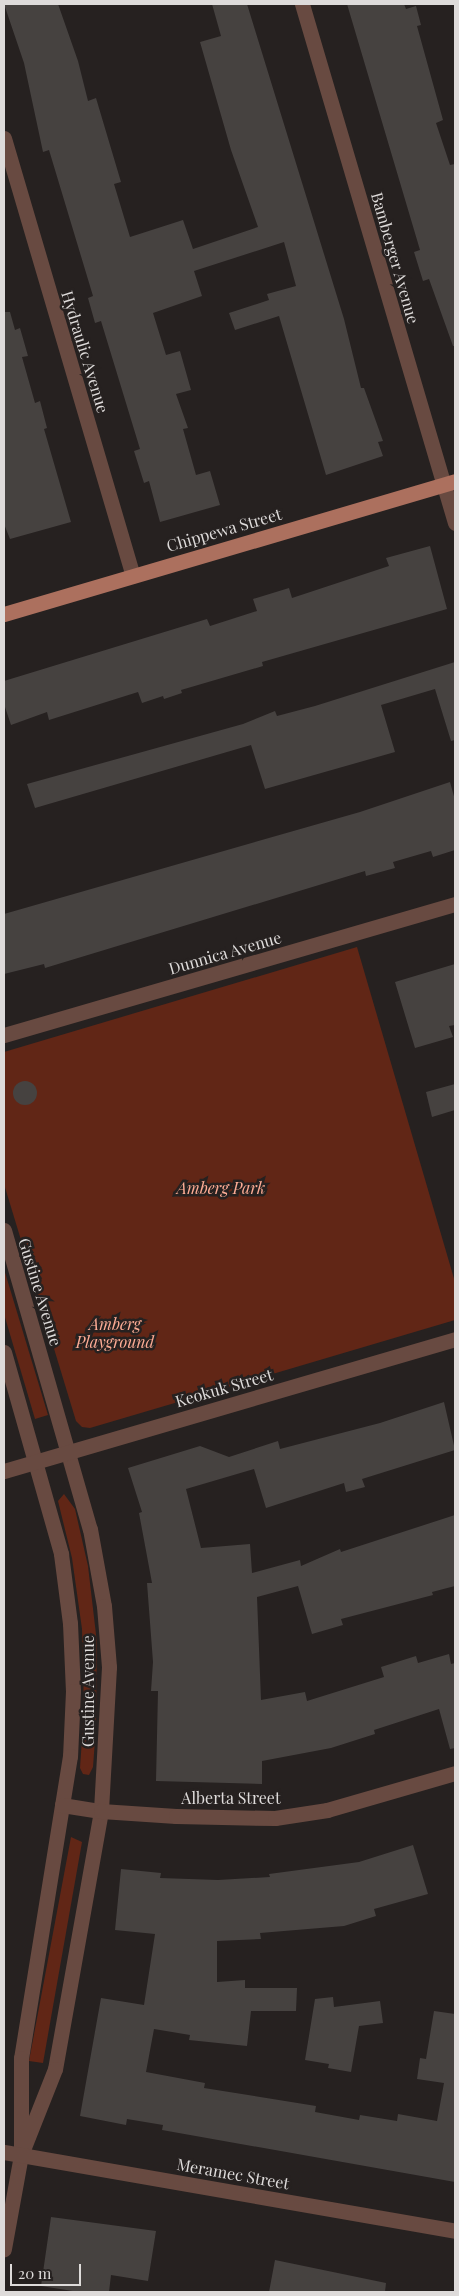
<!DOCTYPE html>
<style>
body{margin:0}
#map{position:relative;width:459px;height:2296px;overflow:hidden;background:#262120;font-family:"Playfair Display",serif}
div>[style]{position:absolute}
.green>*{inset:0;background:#612616}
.building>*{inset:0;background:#464240}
.round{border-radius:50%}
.minor>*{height:15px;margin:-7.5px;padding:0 7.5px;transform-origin:7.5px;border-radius:7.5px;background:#684a41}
.major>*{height:15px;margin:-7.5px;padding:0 7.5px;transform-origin:7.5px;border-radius:7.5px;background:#ac705e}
span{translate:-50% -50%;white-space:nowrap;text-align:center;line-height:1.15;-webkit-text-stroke:5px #262120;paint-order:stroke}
.street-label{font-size:16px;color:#dedbda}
.park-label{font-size:16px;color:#fdac95;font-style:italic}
.frame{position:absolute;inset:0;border:5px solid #dedbda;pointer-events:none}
.scale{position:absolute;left:10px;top:2264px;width:71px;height:22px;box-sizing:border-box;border:2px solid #dedbda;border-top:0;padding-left:6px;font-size:15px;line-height:18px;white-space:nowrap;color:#dedbda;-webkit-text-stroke:4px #262120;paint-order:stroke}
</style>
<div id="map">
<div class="green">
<i style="clip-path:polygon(357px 947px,455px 1282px,455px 1320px,90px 1428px,82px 1427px,76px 1421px,4px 1184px,4px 1052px)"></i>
<i style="clip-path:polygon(4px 1269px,48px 1415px,35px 1419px,4px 1314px)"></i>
<i style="clip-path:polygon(64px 1494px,75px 1509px,88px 1566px,97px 1643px,96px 1726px,93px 1767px,89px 1775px,83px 1774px,80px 1768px,84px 1709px,82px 1629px,72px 1558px,58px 1501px)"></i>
<i style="clip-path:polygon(71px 1837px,82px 1842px,43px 2063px,29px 2061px)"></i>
</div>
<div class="building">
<i style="clip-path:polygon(4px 4px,58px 4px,78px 61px,88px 101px,96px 98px,121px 182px,114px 184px,130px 237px,183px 220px,193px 249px,258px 227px,231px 150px,200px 42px,221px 36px,212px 4px,247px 4px,344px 319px,361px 388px,364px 388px,383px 441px,378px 442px,383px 456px,326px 475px,279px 316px,235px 330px,229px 313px,269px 300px,267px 294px,296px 286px,284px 242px,194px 271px,202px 296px,153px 313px,166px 355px,180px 351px,191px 390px,176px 394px,188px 428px,183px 429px,196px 475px,210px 471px,220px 505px,160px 522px,149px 481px,144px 483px,134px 451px,140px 449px,101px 321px,95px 323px,88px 298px,93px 296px,49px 150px,43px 152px,24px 63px)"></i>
<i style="clip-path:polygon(347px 4px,404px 4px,406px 9px,416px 6px,421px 25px,417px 26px,443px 120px,436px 123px,450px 165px,455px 164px,455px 346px,453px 346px,429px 279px,423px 281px,414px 252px,420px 250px)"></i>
<i style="clip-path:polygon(4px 312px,10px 312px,15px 330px,20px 328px,28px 356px,22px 357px,35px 403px,40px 401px,47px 428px,44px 429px,71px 522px,10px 539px,4px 524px)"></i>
<i style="clip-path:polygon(430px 546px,447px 609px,262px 662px,263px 666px,181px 690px,182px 693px,164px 699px,163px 696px,142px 703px,138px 692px,49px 720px,47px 712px,11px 725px,4px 704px,4px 681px,207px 619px,210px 626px,257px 611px,253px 599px,289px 588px,292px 598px,389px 566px,386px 558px)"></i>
<i style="clip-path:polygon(455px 662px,455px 740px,451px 741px,435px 689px,381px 705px,395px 752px,265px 789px,251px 745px,35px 808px,27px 784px,243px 724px,275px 711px,277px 716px,315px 706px)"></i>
<i style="clip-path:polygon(450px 782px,455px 800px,455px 850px,433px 857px,431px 851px,393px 862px,395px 868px,366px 876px,365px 871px,45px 968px,44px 964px,4px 974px,4px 914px,360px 812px)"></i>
<i style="clip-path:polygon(455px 964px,455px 1025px,449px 1026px,453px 1037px,415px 1048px,395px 982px)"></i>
<i class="round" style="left:13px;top:1081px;width:24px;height:24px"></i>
<i style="clip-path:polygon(455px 1084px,455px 1110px,432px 1117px,426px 1092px)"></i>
<i style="clip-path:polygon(444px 1402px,455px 1450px,362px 1479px,365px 1487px,346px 1492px,344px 1483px,266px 1508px,254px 1469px,186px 1489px,201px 1548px,250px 1544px,252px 1573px,300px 1560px,301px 1566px,340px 1549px,341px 1552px,455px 1515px,455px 1586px,432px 1592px,433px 1595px,341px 1619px,343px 1625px,312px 1634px,298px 1586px,257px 1597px,261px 1700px,305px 1692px,307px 1701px,384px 1677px,381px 1667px,416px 1656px,418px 1663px,449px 1654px,451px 1664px,455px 1663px,455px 1748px,450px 1749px,439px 1709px,374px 1730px,375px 1734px,331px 1748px,262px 1761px,262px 1784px,156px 1781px,158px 1691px,151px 1691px,153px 1662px,147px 1583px,152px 1583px,139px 1513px,142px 1512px,128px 1468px,200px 1446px,229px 1457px,278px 1441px,280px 1449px,380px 1423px)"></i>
<i style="clip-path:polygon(413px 1845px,428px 1894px,374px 1909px,376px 1916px,344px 1926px,260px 1933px,261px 1939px,217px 1941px,217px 1982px,245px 1980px,245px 1988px,297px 1988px,296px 2011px,251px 2011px,247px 2046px,189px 2040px,190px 2035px,154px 2029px,146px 2072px,205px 2083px,204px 2088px,316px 2106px,315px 2112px,359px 2120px,360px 2115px,397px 2121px,398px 2114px,437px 2121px,444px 2083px,417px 2079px,420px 2058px,426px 2059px,434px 2011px,455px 2014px,455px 2182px,162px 2130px,163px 2125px,127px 2119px,126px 2125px,80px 2116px,101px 1998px,144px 2005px,155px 1934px,115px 1930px,121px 1869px,161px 1873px,160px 1878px,218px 1880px,270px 1877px,269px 1874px,359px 1862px)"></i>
<i style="clip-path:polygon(333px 1997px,334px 2007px,380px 2001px,383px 2023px,359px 2026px,351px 2072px,328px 2068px,329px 2064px,305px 2060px,315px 1999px)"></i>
<i style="clip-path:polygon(51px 2217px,156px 2231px,148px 2281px,111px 2275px,109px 2292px,79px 2292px,41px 2286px)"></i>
<i style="clip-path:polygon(275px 2260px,386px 2283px,385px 2292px,269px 2292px)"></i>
</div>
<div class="minor">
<i style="left:302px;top:4px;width:541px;rotate:73.57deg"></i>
<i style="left:4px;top:138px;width:456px;rotate:73.6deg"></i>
<i style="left:4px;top:1035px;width:470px;rotate:-16.2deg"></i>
<i style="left:4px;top:1230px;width:311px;rotate:74deg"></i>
<i style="left:90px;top:1529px;width:78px;rotate:79.7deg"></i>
<i style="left:104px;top:1606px;width:61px;rotate:85.3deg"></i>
<i style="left:109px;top:1667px;width:144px;rotate:93.2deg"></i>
<i style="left:101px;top:1811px;width:262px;rotate:100.1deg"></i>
<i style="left:55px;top:2069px;width:92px;rotate:111.6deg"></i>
<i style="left:21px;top:2155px;width:96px;rotate:100.3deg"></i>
<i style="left:4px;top:1352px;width:210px;rotate:74.2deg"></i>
<i style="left:61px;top:1554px;width:70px;rotate:82.6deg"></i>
<i style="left:70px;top:1623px;width:68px;rotate:87.5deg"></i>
<i style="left:73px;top:1691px;width:65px;rotate:92.6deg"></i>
<i style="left:70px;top:1756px;width:306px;rotate:99.2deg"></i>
<i style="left:21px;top:2058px;width:90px;rotate:90deg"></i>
<i style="left:4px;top:1471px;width:470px;rotate:-16.3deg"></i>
<i style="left:62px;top:1805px;width:39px;rotate:9deg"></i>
<i style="left:101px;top:1811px;width:75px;rotate:3.8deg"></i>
<i style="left:176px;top:1816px;width:99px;rotate:1.2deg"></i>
<i style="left:275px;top:1818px;width:53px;rotate:-8.7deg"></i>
<i style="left:327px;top:1810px;width:133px;rotate:-16.1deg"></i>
<i style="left:4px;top:2152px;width:458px;rotate:9.9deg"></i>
</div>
<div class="major">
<i style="left:4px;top:614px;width:470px;rotate:-16.4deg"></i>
</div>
<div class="street-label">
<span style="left:395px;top:258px;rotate:74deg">Bamberger Avenue</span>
<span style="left:85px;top:352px;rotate:73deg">Hydraulic Avenue</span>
<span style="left:224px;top:530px;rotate:-16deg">Chippewa Street</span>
<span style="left:225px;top:953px;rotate:-16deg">Dunnica Avenue</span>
<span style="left:40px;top:1292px;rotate:73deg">Gustine Avenue</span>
<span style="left:224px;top:1388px;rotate:-16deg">Keokuk Street</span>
<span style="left:88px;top:1691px;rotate:-90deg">Gustine Avenue</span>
<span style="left:231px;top:1798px">Alberta Street</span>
<span style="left:233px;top:2174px;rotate:10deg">Meramec Street</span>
</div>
<div class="park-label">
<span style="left:221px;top:1188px">Amberg Park</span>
<span style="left:115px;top:1333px">Amberg<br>Playground</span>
</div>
<div class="frame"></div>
<div class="scale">20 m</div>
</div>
